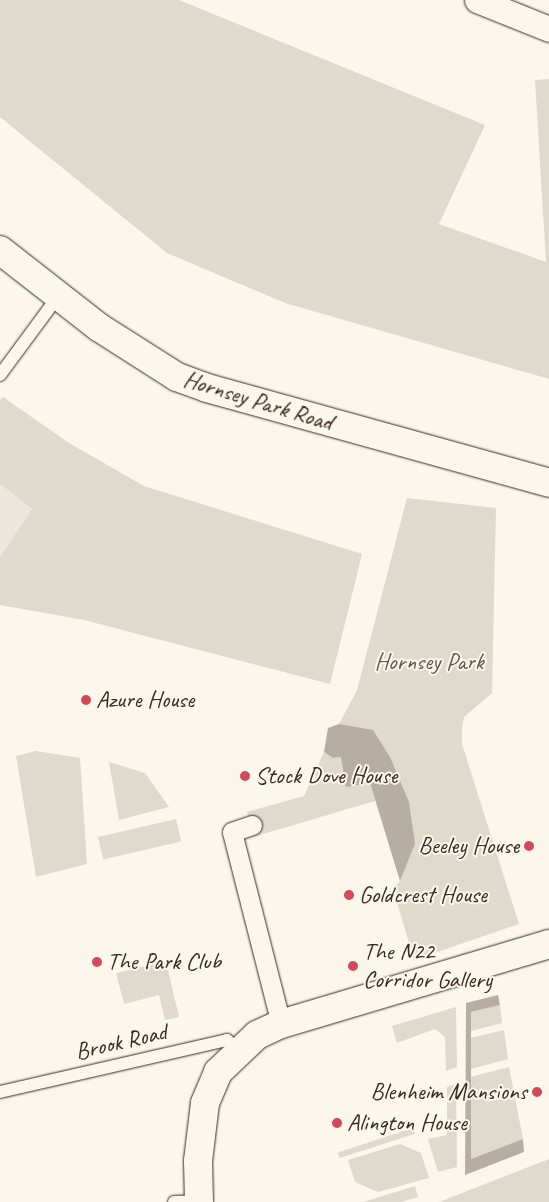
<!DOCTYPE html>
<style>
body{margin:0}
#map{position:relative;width:549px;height:1202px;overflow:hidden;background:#fbf7ec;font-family:Caveat,sans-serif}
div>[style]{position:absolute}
.built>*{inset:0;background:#ede8dd}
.green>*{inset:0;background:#dfd9ce;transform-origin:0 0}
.water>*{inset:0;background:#b6aea2}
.roads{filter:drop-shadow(0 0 1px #3b2a1e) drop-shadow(0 0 1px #3b2a1e)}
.service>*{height:12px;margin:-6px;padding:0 6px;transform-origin:6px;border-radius:6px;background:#fbf7ec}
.pedestrian>*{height:19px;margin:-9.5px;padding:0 9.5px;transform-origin:9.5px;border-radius:9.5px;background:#fbf7ec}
.minor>*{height:25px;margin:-12.5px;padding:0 12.5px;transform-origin:12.5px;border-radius:12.5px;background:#fbf7ec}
.tertiary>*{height:28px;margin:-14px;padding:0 14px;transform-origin:14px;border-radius:14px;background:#fbf7ec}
.secondary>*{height:28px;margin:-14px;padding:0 14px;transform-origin:14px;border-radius:14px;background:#fbf7ec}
.dots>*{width:14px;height:14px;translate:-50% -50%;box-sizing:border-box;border:2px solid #fbf7ec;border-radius:50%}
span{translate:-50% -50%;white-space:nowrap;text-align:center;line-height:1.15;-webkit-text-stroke:4px #fbf7ec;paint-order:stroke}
.street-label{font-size:24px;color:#3b2a1e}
.park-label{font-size:24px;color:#64564a}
.poi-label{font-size:24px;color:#3b2a1e}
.left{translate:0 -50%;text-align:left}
.right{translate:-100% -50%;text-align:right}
</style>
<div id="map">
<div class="built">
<i style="clip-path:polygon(0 484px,32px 509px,0 557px)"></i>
</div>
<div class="green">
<i style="clip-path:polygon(0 0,179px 0,485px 125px,439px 224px,546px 262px,535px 80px,549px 79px,549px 379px,285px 303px,167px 253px,0 117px)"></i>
<i style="clip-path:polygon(3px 397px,69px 443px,144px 486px,362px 554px,330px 684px,84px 620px,0 605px,0 557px,32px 509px,0 484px,0 400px)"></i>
<i style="clip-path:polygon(407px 498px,496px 508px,492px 693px,464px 717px,462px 729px,462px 744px,519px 924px,414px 960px,393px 889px,400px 881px,415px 844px,370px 730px,339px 724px,357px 690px)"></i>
<i style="clip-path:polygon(36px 751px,80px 758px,87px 864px,36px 877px,16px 756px)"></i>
<i style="clip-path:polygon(324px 752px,333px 758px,341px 757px,370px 783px,375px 801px,253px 837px,247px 812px,304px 796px)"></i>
<i style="clip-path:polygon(109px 762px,145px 773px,169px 807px,119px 820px)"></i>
<i style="left:176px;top:819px;width:23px;height:80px;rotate:77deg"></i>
<i style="clip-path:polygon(166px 961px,179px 1017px,165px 1020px,159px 995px,124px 1004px,116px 973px)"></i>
<i style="clip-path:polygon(500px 1005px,502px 1023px,471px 1031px,471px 1012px)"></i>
<i style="clip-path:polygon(456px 1007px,457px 1067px,446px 1071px,445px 1037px,435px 1029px,397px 1043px,392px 1026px)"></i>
<i style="clip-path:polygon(504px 1030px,508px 1059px,471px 1069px,470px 1038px)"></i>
<i style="clip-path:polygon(509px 1067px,523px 1139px,471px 1159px,470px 1077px)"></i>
<i style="clip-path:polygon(456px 1084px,457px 1167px,438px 1172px,428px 1139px,447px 1135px,447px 1087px)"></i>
<i style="left:413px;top:1128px;width:6px;height:79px;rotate:72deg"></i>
<i style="clip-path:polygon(400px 1144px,421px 1153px,429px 1178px,378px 1192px,355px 1182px,348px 1160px)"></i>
<i style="clip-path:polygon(549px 1159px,549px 1202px,439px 1202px)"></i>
<i style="clip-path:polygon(415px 1186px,418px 1197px,401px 1202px,363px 1202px)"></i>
</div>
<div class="water">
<i style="clip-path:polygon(339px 724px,373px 730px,390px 757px,409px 802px,415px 844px,400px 881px,370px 783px,346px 787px,341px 757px,333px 758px,324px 752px,328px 728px)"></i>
<i style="clip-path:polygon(498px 995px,500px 1005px,471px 1012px,471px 1159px,523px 1139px,524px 1152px,465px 1175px,466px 1003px)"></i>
</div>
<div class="roads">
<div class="service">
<i style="left:0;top:375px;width:99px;rotate:-53.6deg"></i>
<i style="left:0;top:1092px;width:233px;rotate:-12.9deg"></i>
<i style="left:227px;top:1040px;width:11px;rotate:41deg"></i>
<i style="left:235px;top:1047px;width:8px;rotate:120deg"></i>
<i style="left:174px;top:1202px;width:25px;rotate:-2deg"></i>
</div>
<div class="pedestrian">
<i style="left:252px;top:825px;width:21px;rotate:161deg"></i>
<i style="left:232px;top:832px;width:198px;rotate:75.7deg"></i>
</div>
<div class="minor">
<i style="left:477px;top:0;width:78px;rotate:21.9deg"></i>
</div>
<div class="tertiary">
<i style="left:199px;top:1202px;width:41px;rotate:-91.4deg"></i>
<i style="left:198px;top:1161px;width:58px;rotate:-83.1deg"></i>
<i style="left:205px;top:1103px;width:34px;rotate:-67deg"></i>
<i style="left:218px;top:1072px;width:54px;rotate:-43.5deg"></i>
<i style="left:257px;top:1035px;width:26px;rotate:-25deg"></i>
<i style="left:281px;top:1024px;width:280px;rotate:-16.6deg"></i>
</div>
<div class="secondary">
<i style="left:0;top:250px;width:127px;rotate:38deg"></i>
<i style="left:100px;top:328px;width:91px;rotate:32.5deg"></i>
<i style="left:177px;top:377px;width:32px;rotate:20deg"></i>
<i style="left:207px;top:388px;width:355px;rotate:15.5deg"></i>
</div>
</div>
<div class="dots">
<i style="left:86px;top:700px;background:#d1495b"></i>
<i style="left:245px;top:776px;background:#d1495b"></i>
<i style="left:529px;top:846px;background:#d1495b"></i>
<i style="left:349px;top:895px;background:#d1495b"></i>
<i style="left:97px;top:962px;background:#d1495b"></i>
<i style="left:353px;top:966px;background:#d1495b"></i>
<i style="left:537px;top:1092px;background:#d1495b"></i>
<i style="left:337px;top:1123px;background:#d1495b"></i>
</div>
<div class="street-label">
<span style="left:258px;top:401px;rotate:17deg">Hornsey Park Road</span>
<span style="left:121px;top:1042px;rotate:-13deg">Brook Road</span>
</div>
<div class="park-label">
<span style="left:429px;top:662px">Hornsey Park</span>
</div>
<div class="poi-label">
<span class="left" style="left:96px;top:700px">Azure House</span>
<span class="left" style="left:255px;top:776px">Stock Dove House</span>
<span class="right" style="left:519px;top:846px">Beeley House</span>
<span class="left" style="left:359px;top:895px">Goldcrest House</span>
<span class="left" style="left:363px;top:966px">The N22<br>Corridor Gallery</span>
<span class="left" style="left:107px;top:962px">The Park Club</span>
<span class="right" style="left:527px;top:1092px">Blenheim Mansions</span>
<span class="left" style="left:347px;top:1123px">Alington House</span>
</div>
</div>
